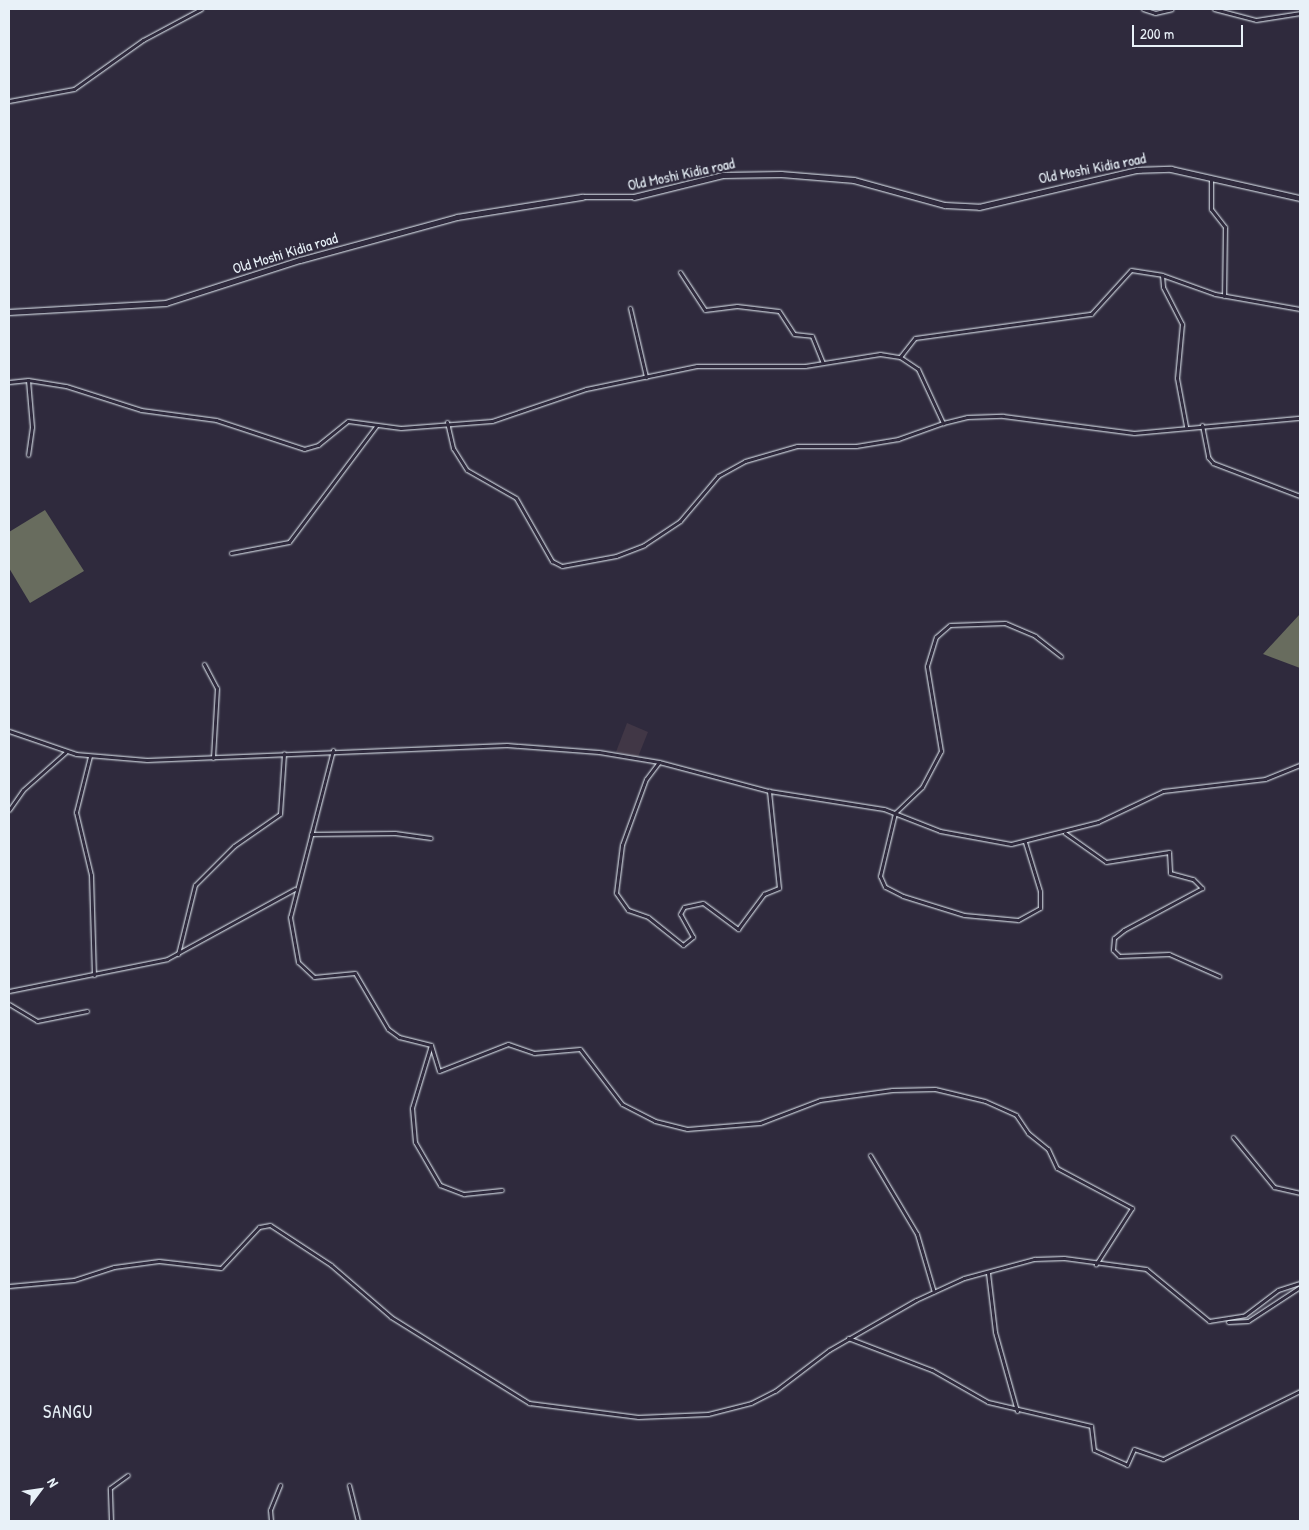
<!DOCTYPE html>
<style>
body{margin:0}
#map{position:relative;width:1309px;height:1530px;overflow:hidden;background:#2f2a3d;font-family:"Patrick Hand",sans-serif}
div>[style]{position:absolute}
.built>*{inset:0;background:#413746}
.green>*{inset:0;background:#686c5e}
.roads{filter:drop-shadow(0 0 1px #e8f1f8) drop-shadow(0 0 1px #e8f1f8)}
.street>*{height:3px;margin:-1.5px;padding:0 1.5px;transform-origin:1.5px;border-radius:1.5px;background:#2f2a3d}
.secondary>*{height:4.5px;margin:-2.25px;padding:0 2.25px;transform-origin:2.25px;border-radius:2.25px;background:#2f2a3d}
span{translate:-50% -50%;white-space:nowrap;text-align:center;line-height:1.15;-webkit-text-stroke:4.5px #2f2a3d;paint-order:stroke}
.street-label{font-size:15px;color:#e8f1f8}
.quarter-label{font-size:18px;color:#e8f1f8;letter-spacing:1px}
.frame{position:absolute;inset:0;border:10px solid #e8f1f8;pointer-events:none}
.north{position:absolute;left:15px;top:1465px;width:50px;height:50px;-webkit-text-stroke:4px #2f2a3d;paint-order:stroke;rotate:59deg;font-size:14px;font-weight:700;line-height:20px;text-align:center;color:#e8f1f8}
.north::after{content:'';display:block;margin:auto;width:18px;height:22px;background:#e8f1f8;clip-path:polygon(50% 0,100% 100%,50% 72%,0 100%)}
.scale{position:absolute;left:1132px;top:25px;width:111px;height:22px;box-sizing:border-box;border:2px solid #e8f1f8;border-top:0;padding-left:6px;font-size:15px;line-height:18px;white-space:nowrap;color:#e8f1f8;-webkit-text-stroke:4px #2f2a3d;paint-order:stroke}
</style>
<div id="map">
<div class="built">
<i style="clip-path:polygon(627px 723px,648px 732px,638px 757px,616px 752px)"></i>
</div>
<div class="green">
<i style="clip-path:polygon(45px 510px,84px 571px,30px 603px,9px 568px,9px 532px)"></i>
<i style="clip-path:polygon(1300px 614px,1300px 668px,1263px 654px)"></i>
</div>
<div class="roads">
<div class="street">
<i style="left:1143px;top:9px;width:13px;rotate:18deg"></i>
<i style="left:1155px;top:13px;width:17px;rotate:-13deg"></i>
<i style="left:1214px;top:9px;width:43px;rotate:14.7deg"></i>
<i style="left:1256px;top:20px;width:45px;rotate:-9deg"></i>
<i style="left:9px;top:101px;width:66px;rotate:-10.5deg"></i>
<i style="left:74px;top:89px;width:85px;rotate:-35.4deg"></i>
<i style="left:143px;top:40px;width:66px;rotate:-28.1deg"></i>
<i style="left:1211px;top:178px;width:31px;rotate:90deg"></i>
<i style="left:1211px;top:209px;width:23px;rotate:52deg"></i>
<i style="left:1225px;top:227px;width:69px;rotate:90.8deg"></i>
<i style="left:680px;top:272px;width:45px;rotate:56.7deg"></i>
<i style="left:705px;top:310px;width:32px;rotate:-7deg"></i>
<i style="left:737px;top:306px;width:42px;rotate:6.8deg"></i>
<i style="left:779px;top:311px;width:27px;rotate:57deg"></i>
<i style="left:794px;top:334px;width:18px;rotate:6deg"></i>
<i style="left:812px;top:336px;width:29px;rotate:68deg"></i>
<i style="left:1162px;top:275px;width:12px;rotate:85deg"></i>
<i style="left:1163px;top:287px;width:42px;rotate:62.8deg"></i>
<i style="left:1182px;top:324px;width:54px;rotate:95.3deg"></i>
<i style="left:1177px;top:378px;width:49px;rotate:79.4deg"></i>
<i style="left:630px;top:308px;width:71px;rotate:76.9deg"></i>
<i style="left:900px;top:357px;width:24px;rotate:-52deg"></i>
<i style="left:915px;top:338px;width:178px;rotate:-7.8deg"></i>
<i style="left:1091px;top:314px;width:59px;rotate:-47.7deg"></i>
<i style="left:1131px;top:270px;width:31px;rotate:9deg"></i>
<i style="left:1162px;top:275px;width:56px;rotate:19.7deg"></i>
<i style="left:1215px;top:294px;width:86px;rotate:10deg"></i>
<i style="left:28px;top:380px;width:47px;rotate:85.1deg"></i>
<i style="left:32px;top:427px;width:28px;rotate:98deg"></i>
<i style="left:9px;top:382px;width:19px;rotate:-6deg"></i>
<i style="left:28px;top:380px;width:38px;rotate:9deg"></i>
<i style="left:66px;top:386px;width:79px;rotate:17.7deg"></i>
<i style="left:141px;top:410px;width:76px;rotate:7.6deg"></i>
<i style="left:216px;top:420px;width:93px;rotate:18.2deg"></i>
<i style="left:304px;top:449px;width:15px;rotate:-16deg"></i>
<i style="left:318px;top:445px;width:38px;rotate:-39deg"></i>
<i style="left:348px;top:421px;width:53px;rotate:7.5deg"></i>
<i style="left:401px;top:428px;width:91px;rotate:-4.4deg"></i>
<i style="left:492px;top:421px;width:99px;rotate:-18.8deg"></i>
<i style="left:586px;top:389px;width:113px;rotate:-11.7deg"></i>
<i style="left:697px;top:366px;width:108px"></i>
<i style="left:805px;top:366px;width:76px;rotate:-9.1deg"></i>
<i style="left:880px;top:354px;width:20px;rotate:9deg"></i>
<i style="left:900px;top:357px;width:22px;rotate:34deg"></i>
<i style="left:918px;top:369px;width:60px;rotate:65.2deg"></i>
<i style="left:943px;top:423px;width:25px;rotate:-14deg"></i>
<i style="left:967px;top:417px;width:36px;rotate:-2deg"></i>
<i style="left:1003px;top:416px;width:132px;rotate:7.4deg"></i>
<i style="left:1134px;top:433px;width:167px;rotate:-5.2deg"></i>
<i style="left:447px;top:422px;width:27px;rotate:77deg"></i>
<i style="left:453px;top:448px;width:26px;rotate:58deg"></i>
<i style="left:467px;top:470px;width:56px;rotate:29.7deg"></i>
<i style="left:516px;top:498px;width:73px;rotate:60.3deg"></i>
<i style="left:552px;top:561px;width:11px;rotate:27deg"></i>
<i style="left:562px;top:566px;width:55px;rotate:-10.5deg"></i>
<i style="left:616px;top:556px;width:30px;rotate:-21deg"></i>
<i style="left:644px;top:545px;width:43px;rotate:-33.7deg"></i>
<i style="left:680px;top:521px;width:59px;rotate:-49.8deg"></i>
<i style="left:718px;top:476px;width:31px;rotate:-29deg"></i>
<i style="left:745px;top:461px;width:54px;rotate:-16.1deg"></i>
<i style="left:797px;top:446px;width:59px"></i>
<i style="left:856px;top:446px;width:43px;rotate:-9.5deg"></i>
<i style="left:898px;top:439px;width:48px;rotate:-19.6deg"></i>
<i style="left:1202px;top:425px;width:33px;rotate:79deg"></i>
<i style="left:1208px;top:457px;width:8px;rotate:50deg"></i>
<i style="left:1213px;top:463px;width:93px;rotate:20.8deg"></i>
<i style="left:231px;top:553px;width:59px;rotate:-10.7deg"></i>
<i style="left:289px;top:542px;width:145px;rotate:-53.1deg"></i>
<i style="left:204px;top:664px;width:27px;rotate:62deg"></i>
<i style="left:217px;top:688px;width:70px;rotate:93.3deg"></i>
<i style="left:9px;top:731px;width:71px;rotate:18.9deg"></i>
<i style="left:76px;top:754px;width:71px;rotate:4.8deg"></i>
<i style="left:147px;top:760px;width:360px;rotate:-2.4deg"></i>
<i style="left:507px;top:745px;width:92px;rotate:4.4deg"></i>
<i style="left:599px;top:752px;width:61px;rotate:9.5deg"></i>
<i style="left:659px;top:762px;width:114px;rotate:14.8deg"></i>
<i style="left:769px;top:791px;width:116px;rotate:8.9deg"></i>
<i style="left:884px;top:809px;width:60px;rotate:21.4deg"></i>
<i style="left:940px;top:831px;width:72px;rotate:10.4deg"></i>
<i style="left:1011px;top:844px;width:90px;rotate:-14.2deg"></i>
<i style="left:1098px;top:822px;width:72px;rotate:-25.5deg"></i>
<i style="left:1163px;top:791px;width:103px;rotate:-6.7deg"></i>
<i style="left:1265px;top:779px;width:38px;rotate:-22deg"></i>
<i style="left:333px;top:750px;width:172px;rotate:104.4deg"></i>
<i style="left:290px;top:917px;width:46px;rotate:79.9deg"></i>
<i style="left:298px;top:962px;width:22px;rotate:43deg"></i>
<i style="left:314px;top:977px;width:41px;rotate:-5.6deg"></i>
<i style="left:355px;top:973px;width:65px;rotate:59.5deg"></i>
<i style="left:388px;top:1029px;width:14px;rotate:36deg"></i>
<i style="left:399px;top:1037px;width:33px;rotate:14deg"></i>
<i style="left:431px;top:1045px;width:27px;rotate:73deg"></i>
<i style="left:439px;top:1071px;width:74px;rotate:-21.4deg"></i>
<i style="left:508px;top:1044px;width:28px;rotate:19deg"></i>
<i style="left:534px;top:1053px;width:46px;rotate:-5deg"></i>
<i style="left:580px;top:1049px;width:69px;rotate:52.6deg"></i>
<i style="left:622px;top:1104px;width:37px;rotate:27deg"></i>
<i style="left:655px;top:1121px;width:33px;rotate:14deg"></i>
<i style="left:687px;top:1129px;width:73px;rotate:-4.7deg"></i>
<i style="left:760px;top:1123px;width:64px;rotate:-21deg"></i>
<i style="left:820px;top:1100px;width:73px;rotate:-7.9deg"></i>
<i style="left:892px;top:1090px;width:43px;rotate:-1.3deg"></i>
<i style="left:935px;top:1089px;width:51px;rotate:13.5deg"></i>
<i style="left:985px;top:1101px;width:34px;rotate:24deg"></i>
<i style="left:1016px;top:1115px;width:22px;rotate:56deg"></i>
<i style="left:1028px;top:1133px;width:26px;rotate:39deg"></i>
<i style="left:1048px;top:1149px;width:21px;rotate:65deg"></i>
<i style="left:1057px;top:1168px;width:85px;rotate:28.1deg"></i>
<i style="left:1132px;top:1208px;width:67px;rotate:122.7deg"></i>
<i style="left:90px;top:756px;width:58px;rotate:104deg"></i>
<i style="left:76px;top:812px;width:65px;rotate:76.6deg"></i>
<i style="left:91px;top:875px;width:100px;rotate:88.3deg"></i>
<i style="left:659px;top:762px;width:21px;rotate:127deg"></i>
<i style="left:646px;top:779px;width:70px;rotate:110deg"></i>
<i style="left:622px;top:845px;width:48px;rotate:97.1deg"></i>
<i style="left:616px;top:893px;width:21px;rotate:55deg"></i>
<i style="left:628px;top:910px;width:21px;rotate:19deg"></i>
<i style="left:648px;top:917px;width:45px;rotate:38.7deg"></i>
<i style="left:683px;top:945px;width:13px;rotate:-39deg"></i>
<i style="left:693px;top:937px;width:26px;rotate:-119deg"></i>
<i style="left:680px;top:914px;width:8px;rotate:-60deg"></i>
<i style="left:684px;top:907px;width:19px;rotate:-12deg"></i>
<i style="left:703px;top:903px;width:44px;rotate:36.6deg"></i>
<i style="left:738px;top:929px;width:44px;rotate:-53.4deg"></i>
<i style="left:764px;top:894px;width:16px;rotate:-22deg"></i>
<i style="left:779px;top:888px;width:98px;rotate:-95.9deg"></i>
<i style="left:9px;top:810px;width:24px;rotate:-55deg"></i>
<i style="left:23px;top:790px;width:57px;rotate:-41.5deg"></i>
<i style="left:1065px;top:833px;width:50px;rotate:35.3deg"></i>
<i style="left:1106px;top:862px;width:64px;rotate:-9deg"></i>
<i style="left:1169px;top:852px;width:21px;rotate:87deg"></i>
<i style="left:1170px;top:873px;width:24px;rotate:15deg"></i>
<i style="left:1193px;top:879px;width:13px;rotate:45deg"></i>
<i style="left:1202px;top:888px;width:89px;rotate:151.7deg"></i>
<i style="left:1124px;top:930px;width:13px;rotate:141deg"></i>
<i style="left:1114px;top:938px;width:12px;rotate:95deg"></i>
<i style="left:1113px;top:950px;width:8px;rotate:45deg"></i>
<i style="left:1119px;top:956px;width:50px;rotate:-2.3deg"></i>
<i style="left:1169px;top:954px;width:55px;rotate:23.7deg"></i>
<i style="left:311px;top:834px;width:84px;rotate:-0.7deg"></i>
<i style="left:395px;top:833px;width:36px;rotate:8deg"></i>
<i style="left:1025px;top:842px;width:51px;rotate:73deg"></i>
<i style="left:1040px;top:891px;width:17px;rotate:90deg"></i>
<i style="left:1040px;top:908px;width:25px;rotate:151deg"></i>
<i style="left:1018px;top:920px;width:54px;rotate:-174.7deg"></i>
<i style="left:964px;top:915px;width:64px;rotate:-162.7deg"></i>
<i style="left:903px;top:896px;width:20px;rotate:-153deg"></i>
<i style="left:885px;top:887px;width:12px;rotate:-114deg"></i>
<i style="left:880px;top:876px;width:65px;rotate:-76.6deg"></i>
<i style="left:895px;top:813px;width:37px;rotate:-44deg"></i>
<i style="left:922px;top:787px;width:41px;rotate:-62.2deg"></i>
<i style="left:941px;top:751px;width:86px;rotate:-99.4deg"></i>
<i style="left:927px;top:666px;width:30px;rotate:-73deg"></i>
<i style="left:936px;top:637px;width:18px;rotate:-41deg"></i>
<i style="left:950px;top:625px;width:55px;rotate:-2.1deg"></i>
<i style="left:1005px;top:623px;width:33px;rotate:23deg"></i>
<i style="left:1035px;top:636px;width:33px;rotate:38deg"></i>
<i style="left:178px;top:954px;width:71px;rotate:-76.2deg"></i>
<i style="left:195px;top:885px;width:55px;rotate:-45deg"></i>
<i style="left:234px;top:846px;width:56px;rotate:-34.8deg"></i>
<i style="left:280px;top:814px;width:61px;rotate:-86.2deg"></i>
<i style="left:9px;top:991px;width:161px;rotate:-11.4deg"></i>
<i style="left:167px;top:959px;width:146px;rotate:-28.7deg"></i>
<i style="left:9px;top:1004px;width:33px;rotate:31deg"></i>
<i style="left:37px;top:1021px;width:51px;rotate:-11.3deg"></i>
<i style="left:431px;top:1045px;width:66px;rotate:106.8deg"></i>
<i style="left:412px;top:1108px;width:34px;rotate:85deg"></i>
<i style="left:415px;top:1142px;width:50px;rotate:59.8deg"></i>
<i style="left:440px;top:1185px;width:26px;rotate:21deg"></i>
<i style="left:464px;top:1194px;width:38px;rotate:-6deg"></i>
<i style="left:1233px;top:1137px;width:65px;rotate:50.6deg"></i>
<i style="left:1274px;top:1187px;width:27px;rotate:13deg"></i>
<i style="left:870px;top:1155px;width:92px;rotate:59.3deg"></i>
<i style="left:917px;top:1234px;width:60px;rotate:73.7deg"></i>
<i style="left:988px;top:1273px;width:59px;rotate:83.2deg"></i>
<i style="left:995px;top:1332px;width:82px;rotate:74.4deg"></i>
<i style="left:9px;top:1286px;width:65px;rotate:-5.3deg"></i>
<i style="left:74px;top:1280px;width:42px;rotate:-18deg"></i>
<i style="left:114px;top:1267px;width:45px;rotate:-7.6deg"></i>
<i style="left:159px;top:1261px;width:62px;rotate:6.4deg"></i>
<i style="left:221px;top:1268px;width:56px;rotate:-47.2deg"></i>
<i style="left:259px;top:1227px;width:11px;rotate:-10deg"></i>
<i style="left:270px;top:1225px;width:73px;rotate:33.3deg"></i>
<i style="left:331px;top:1265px;width:79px;rotate:40.9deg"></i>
<i style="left:391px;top:1317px;width:163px;rotate:31.9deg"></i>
<i style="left:529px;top:1403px;width:110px;rotate:7.3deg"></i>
<i style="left:638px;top:1417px;width:70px;rotate:-2.5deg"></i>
<i style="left:708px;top:1414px;width:44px;rotate:-14.3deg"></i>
<i style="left:751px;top:1403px;width:27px;rotate:-27deg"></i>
<i style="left:775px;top:1391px;width:68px;rotate:-37.2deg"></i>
<i style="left:829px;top:1350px;width:100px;rotate:-29.9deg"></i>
<i style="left:916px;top:1300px;width:53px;rotate:-24.6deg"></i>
<i style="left:964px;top:1278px;width:73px;rotate:-15.2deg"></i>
<i style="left:1034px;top:1259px;width:30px;rotate:-2deg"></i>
<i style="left:1064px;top:1258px;width:83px;rotate:7.6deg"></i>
<i style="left:1146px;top:1269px;width:82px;rotate:39.5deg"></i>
<i style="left:1209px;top:1321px;width:36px;rotate:-9deg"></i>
<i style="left:1245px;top:1315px;width:41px;rotate:-37.1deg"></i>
<i style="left:1278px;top:1290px;width:23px;rotate:-18deg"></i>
<i style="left:1228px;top:1322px;width:20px;rotate:-3deg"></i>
<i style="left:1248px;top:1321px;width:62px;rotate:-33.2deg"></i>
<i style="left:848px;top:1338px;width:90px;rotate:20.9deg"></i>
<i style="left:932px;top:1370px;width:64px;rotate:29.7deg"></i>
<i style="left:988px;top:1402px;width:106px;rotate:13.1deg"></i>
<i style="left:1091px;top:1426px;width:24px;rotate:83deg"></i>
<i style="left:1094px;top:1450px;width:36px;rotate:24deg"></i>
<i style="left:1127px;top:1465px;width:17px;rotate:-66deg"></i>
<i style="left:1134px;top:1449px;width:31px;rotate:19deg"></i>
<i style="left:1163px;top:1459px;width:153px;rotate:-26.4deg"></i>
<i style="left:349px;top:1485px;width:37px;rotate:76deg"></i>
<i style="left:111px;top:1521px;width:33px;rotate:-92deg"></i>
<i style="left:110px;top:1488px;width:22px;rotate:-36deg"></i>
<i style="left:271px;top:1521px;width:11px;rotate:-95deg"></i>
<i style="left:270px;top:1510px;width:27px;rotate:-68deg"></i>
</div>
<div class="secondary">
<i style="left:9px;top:312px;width:157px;rotate:-3.3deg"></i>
<i style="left:166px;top:303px;width:141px;rotate:-17.8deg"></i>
<i style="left:300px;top:260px;width:163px;rotate:-15.3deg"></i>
<i style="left:457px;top:217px;width:127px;rotate:-9.1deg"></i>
<i style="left:582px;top:197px;width:52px"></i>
<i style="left:634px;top:197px;width:92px;rotate:-13.9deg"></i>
<i style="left:723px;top:175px;width:58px;rotate:-1deg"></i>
<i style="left:781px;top:174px;width:73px;rotate:4.7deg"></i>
<i style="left:854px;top:180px;width:94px;rotate:15.4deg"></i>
<i style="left:945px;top:205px;width:34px;rotate:3deg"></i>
<i style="left:979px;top:207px;width:162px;rotate:-13.2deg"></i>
<i style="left:1137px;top:170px;width:34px;rotate:-2deg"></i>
<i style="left:1171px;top:169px;width:132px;rotate:12.7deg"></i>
</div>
</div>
<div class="street-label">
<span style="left:1092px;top:168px;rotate:-11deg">Old Moshi Kidia road</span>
<span style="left:681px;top:174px;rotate:-12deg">Old Moshi Kidia road</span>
<span style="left:285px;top:253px;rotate:-17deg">Old Moshi Kidia road</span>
</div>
<div class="quarter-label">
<span style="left:68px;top:1412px">SANGU</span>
</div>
<div class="frame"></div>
<div class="north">N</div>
<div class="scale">200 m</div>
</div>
